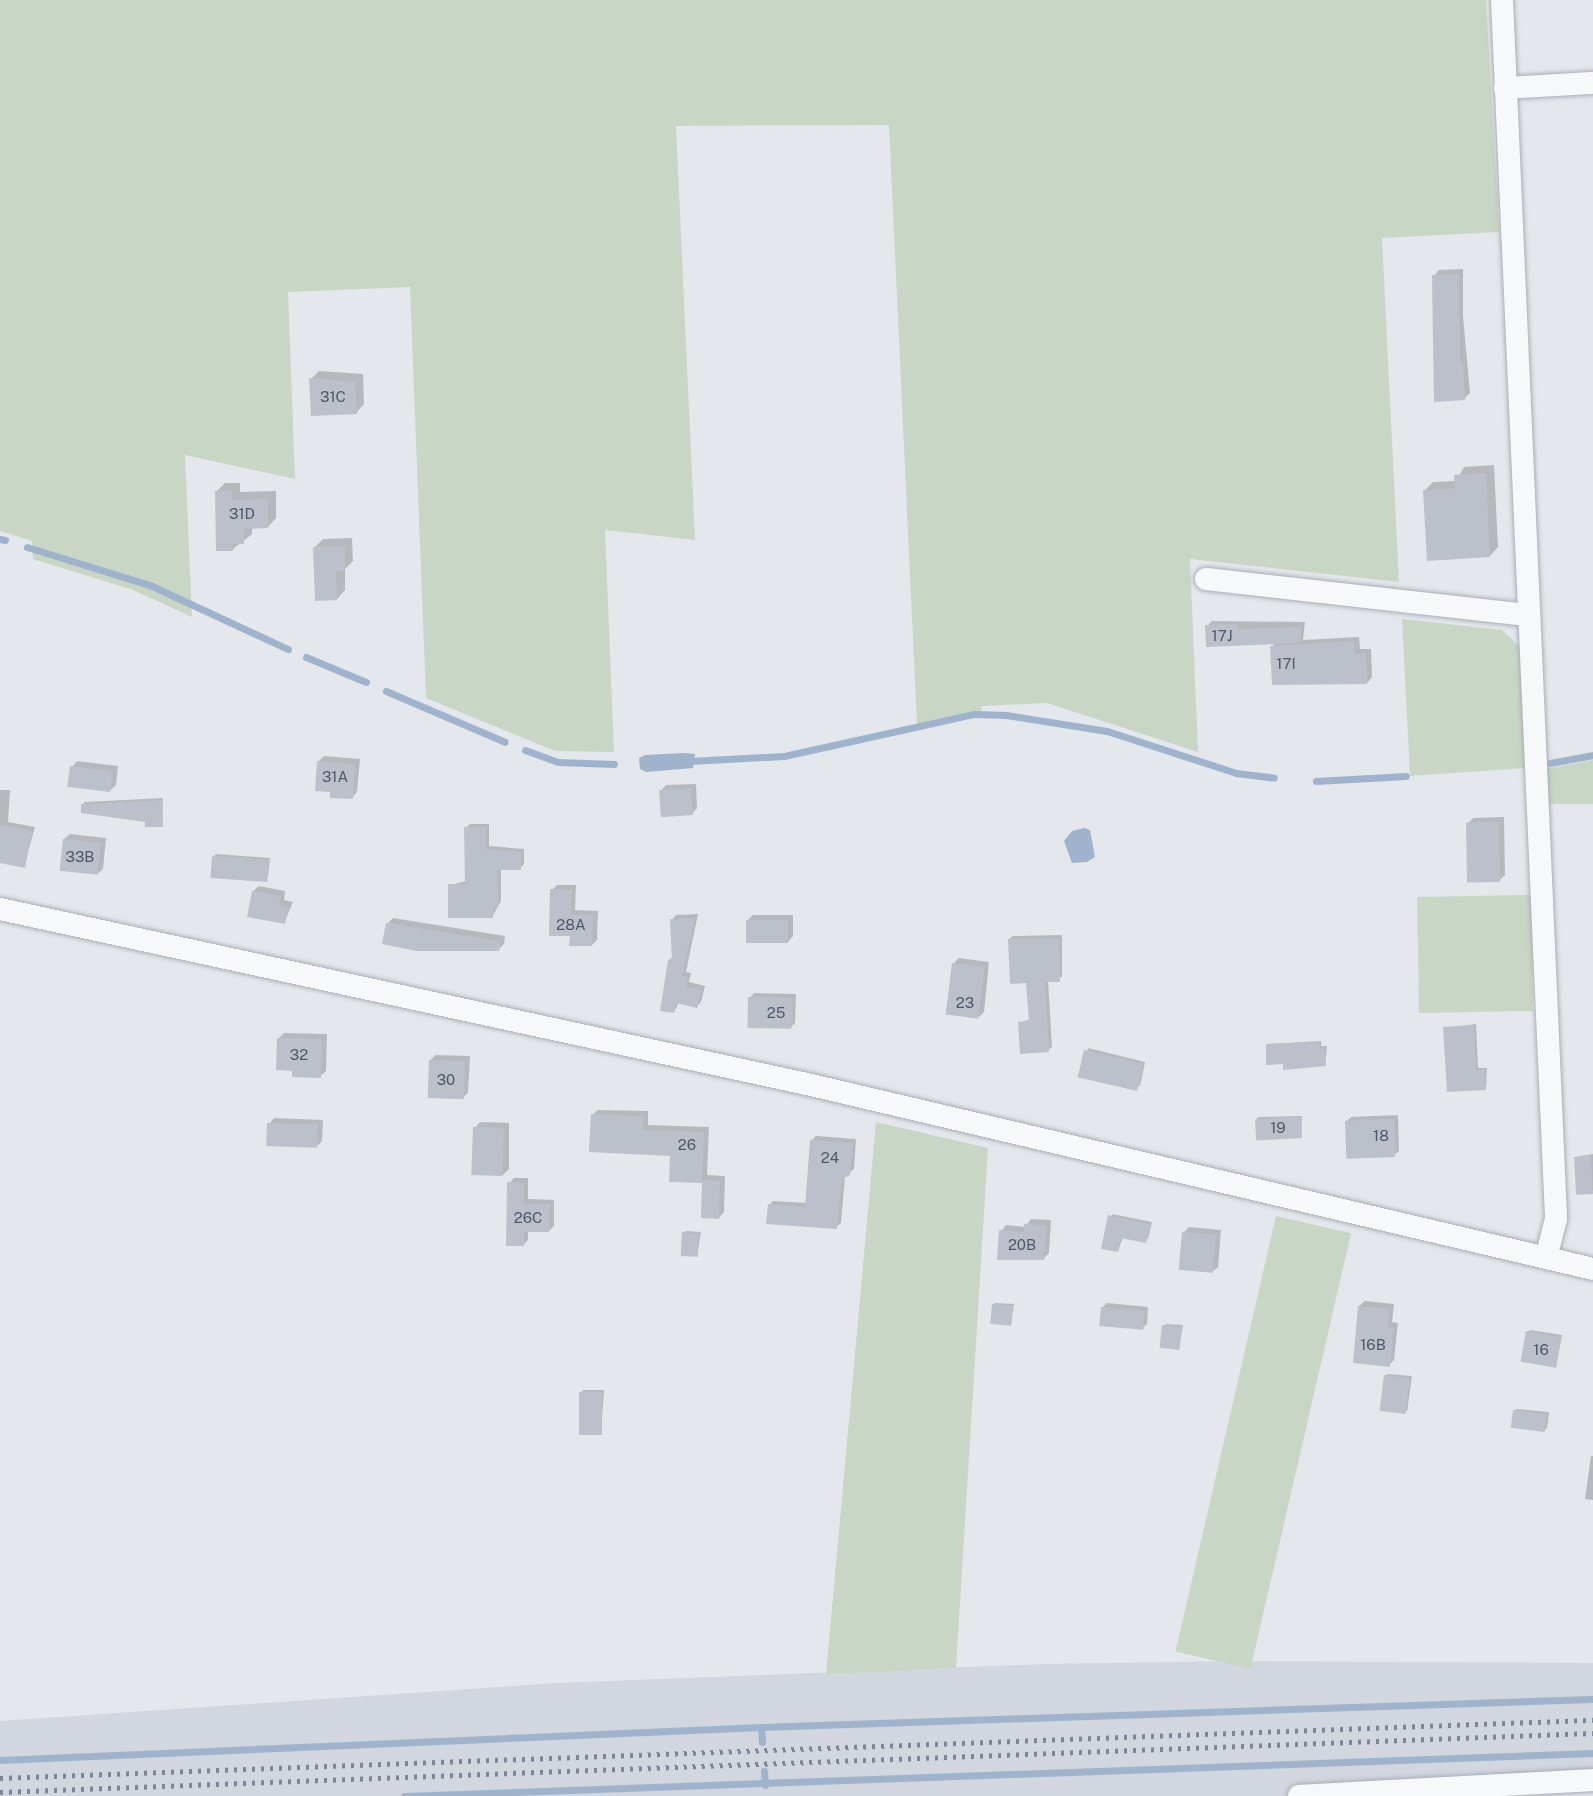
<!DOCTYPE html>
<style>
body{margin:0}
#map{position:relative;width:1593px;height:1796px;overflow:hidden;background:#e4e7ec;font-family:"Public Sans",sans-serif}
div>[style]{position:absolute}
.built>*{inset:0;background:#d2d6de}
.green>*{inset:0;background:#c9d6c5;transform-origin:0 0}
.water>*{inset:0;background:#9fb4cc}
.shadow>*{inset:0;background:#0003}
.stream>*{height:7px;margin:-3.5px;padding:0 3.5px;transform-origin:3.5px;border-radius:3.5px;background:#9fb4cc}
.building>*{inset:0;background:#bbc0ca;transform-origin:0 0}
.roads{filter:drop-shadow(0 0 2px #a9aeb7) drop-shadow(0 0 2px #a9aeb7)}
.minor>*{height:22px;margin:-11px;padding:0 11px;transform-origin:11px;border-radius:11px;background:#f7f8fa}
.rail>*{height:4.5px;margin-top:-2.25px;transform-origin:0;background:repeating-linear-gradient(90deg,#7d8696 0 3px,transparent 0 9px)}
span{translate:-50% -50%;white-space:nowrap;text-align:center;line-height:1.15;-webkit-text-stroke:4.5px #f4f6f9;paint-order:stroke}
.number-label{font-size:15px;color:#4f5766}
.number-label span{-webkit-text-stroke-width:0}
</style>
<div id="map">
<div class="built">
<i style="clip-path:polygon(1236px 1661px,1593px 1663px,1593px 1790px,1487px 1796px,0 1796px,0 1721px,557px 1683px,1045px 1664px)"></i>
</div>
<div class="green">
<i style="clip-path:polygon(0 0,1486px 0,1499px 232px,1382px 238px,1399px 582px,1190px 559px,1198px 752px,1047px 703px,981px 706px,982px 713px,917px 725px,889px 125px,676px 126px,695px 540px,605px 530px,614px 752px,555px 751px,426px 698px,410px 287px,288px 292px,295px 479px,185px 455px,192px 617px,133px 590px,33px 559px,32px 541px,0 531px)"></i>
<i style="clip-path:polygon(1402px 619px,1502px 630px,1520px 647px,1525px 768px,1410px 776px)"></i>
<i style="clip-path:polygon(1593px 760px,1593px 804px,1545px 804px,1544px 769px)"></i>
<i style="left:1531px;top:895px;width:116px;height:114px;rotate:89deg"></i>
<i style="clip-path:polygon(876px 1122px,988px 1148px,956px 1668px,826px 1674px)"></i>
<i style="left:1276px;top:1216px;width:77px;height:447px;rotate:13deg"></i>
</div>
<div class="water">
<i style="clip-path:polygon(684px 753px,695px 754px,693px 768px,646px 772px,640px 769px,639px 758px,645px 755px)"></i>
<i style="clip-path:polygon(1084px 828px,1090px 830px,1095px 857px,1087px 862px,1072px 863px,1064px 841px,1072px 831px)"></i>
</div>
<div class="shadow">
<i style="clip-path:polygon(1463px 269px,1463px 316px,1470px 393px,1464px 399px,1434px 276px,1439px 270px)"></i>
<i style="clip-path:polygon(319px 371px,363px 374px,364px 404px,356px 413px,311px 379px)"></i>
<i style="clip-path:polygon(1494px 465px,1498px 547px,1490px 556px,1425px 490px,1433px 482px,1456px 481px,1464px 467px)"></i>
<i style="clip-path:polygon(225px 483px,240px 483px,240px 492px,276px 491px,276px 518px,268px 527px,252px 527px,252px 534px,233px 549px,216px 492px)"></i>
<i style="clip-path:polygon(352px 538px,353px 561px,345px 569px,345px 590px,337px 599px,314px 548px,323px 539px)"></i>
<i style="clip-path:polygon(1212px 621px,1305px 622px,1303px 640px,1359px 637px,1360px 649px,1371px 649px,1372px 677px,1367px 683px,1272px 647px,1275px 643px,1207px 626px)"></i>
<i style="clip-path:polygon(324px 756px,360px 759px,357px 792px,352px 798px,331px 791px,318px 762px)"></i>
<i style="clip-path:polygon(77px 761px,118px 766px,116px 785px,111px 790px,72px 767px)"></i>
<i style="clip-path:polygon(696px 784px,697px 808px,692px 814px,661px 791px,666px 785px)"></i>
<i style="clip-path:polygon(0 790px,10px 790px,8px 822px,35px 827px,24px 866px,0 861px)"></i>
<i style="clip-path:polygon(163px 798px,162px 825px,83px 804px,85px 802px)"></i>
<i style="clip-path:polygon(1504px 817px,1505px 875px,1499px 881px,1468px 824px,1473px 818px)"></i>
<i style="clip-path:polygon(470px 824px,489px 824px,489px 846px,524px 849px,524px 864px,520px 868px,501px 868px,501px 901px,492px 917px,450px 885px,466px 881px,466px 828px)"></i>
<i style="clip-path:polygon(70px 834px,106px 838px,103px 869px,97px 874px,64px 839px)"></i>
<i style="clip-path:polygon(216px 854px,270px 858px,268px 876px,214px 856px)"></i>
<i style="clip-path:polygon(557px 885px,576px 885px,575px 910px,598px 911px,597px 940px,592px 945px,571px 935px,552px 890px)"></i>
<i style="clip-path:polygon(259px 886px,285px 891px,284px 900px,293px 902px,284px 923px,253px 891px)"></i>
<i style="clip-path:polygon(698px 914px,686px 972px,691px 973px,689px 982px,705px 986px,701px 1002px,697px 1006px,679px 1002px,674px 1012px,669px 960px,674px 956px,672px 920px,676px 915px)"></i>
<i style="clip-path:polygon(753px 915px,793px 915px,793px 936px,788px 942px,747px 921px)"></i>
<i style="clip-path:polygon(393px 918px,505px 936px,504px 944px,499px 949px,388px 923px)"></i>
<i style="clip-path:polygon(1062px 935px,1062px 977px,1048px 980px,1052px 1047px,1048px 1050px,1020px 1023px,1030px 1019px,1028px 981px,1009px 939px,1013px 936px)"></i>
<i style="clip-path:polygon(959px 958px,989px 962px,984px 1012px,979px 1017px,954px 963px)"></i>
<i style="clip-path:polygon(754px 993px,796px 994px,795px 1023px,790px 1028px,750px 998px)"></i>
<i style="clip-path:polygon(1476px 1024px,1478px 1068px,1487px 1068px,1486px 1089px,1445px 1028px)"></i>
<i style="clip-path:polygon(284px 1033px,327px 1034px,326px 1071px,320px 1076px,294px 1070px,278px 1039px)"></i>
<i style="clip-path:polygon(1321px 1041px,1321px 1046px,1327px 1046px,1325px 1065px,1284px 1063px,1268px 1044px)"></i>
<i style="clip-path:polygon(1088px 1048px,1145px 1062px,1140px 1086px,1080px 1077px)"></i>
<i style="clip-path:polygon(436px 1055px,470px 1056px,468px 1093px,462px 1098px,430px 1060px)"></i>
<i style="clip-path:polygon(598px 1110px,648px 1111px,648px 1125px,709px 1127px,707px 1175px,725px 1176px,724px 1212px,719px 1218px,703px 1182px,672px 1154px,592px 1115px)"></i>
<i style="clip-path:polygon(1398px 1115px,1399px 1151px,1394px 1155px,1347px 1121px,1351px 1117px)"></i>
<i style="clip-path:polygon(1302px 1116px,1301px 1136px,1256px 1120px,1258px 1117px)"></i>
<i style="clip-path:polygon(274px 1118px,323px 1120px,322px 1141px,316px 1147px,269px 1124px)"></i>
<i style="clip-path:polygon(480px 1122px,509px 1123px,509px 1169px,503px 1175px,475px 1128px)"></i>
<i style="clip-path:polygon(816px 1136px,856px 1139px,854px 1169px,845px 1176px,841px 1223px,836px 1227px,769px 1205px,773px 1201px,807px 1203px,811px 1141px)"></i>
<i style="clip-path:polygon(1593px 1154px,1593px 1192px,1576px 1157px)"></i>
<i style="clip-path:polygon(514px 1178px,528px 1178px,528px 1199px,554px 1200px,554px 1226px,549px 1231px,528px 1230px,528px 1240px,523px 1245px,509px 1183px)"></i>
<i style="clip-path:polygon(1112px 1214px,1152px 1222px,1148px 1239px,1123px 1237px,1118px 1251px)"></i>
<i style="clip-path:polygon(1031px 1219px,1051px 1220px,1049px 1253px,1044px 1258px,1001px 1231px,1006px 1225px,1025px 1227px)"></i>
<i style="clip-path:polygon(1189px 1227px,1221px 1230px,1218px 1267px,1212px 1272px,1184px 1232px)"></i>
<i style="clip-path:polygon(686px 1231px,701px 1232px,697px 1256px,683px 1233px)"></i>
<i style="clip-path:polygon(1365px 1301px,1394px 1304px,1392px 1322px,1398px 1323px,1394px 1360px,1389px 1365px,1359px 1306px)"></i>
<i style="clip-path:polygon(995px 1303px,1014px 1304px,1011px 1324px,993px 1305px)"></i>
<i style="clip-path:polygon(1107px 1303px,1148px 1307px,1147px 1324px,1142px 1328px,1102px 1308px)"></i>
<i style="clip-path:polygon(1166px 1324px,1183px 1325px,1179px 1348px,1164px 1326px)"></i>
<i style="clip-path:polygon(1530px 1330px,1562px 1335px,1556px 1366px,1527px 1332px)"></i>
<i style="clip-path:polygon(1388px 1374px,1412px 1376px,1407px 1412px,1386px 1376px)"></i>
<i style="clip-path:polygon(583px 1390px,604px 1390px,601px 1434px,581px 1393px)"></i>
<i style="clip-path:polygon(1517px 1409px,1549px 1412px,1547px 1428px,1544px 1430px,1514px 1411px)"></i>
<i style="clip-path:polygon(1591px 1456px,1593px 1456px,1593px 1500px,1585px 1499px)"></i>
</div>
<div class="stream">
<i style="left:0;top:539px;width:5px;rotate:11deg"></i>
<i style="left:27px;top:547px;width:131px;rotate:17.3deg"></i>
<i style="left:152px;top:586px;width:150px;rotate:24.9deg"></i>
<i style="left:306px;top:657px;width:65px;rotate:22.6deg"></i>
<i style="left:386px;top:691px;width:129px;rotate:23.2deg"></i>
<i style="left:525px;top:750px;width:35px;rotate:20deg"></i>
<i style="left:558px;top:762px;width:56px;rotate:2deg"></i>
<i style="left:689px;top:761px;width:95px;rotate:-3deg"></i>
<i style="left:784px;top:756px;width:195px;rotate:-12.5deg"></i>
<i style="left:974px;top:714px;width:32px;rotate:2deg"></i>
<i style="left:1006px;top:715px;width:102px;rotate:9deg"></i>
<i style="left:1107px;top:731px;width:136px;rotate:18deg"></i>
<i style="left:1236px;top:773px;width:38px;rotate:7deg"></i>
<i style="left:1550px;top:763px;width:44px;rotate:-10.5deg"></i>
<i style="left:1316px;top:781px;width:90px;rotate:-3.2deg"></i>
<i style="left:761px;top:1727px;width:15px;rotate:86deg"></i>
<i style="left:0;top:1760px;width:762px;rotate:-2.48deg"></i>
<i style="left:761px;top:1727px;width:832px;rotate:-1.93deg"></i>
<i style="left:764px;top:1771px;width:14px;rotate:86deg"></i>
<i style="left:404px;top:1796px;width:1190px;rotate:-2.07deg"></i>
</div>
<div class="building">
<i style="clip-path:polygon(1459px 274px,1460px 362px,1463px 362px,1465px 400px,1434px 402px,1432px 275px)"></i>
<i style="clip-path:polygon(309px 378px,355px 382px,357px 414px,311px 416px)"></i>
<i style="clip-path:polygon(1486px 473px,1490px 557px,1427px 561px,1423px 490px,1455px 488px,1454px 475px)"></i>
<i style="clip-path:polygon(232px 490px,232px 500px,268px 499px,268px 528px,244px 529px,244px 544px,233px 544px,233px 551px,216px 551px,215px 491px)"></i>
<i style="clip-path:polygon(345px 546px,345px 571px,336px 571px,337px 600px,315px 601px,313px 547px)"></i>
<i style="clip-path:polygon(1237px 624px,1238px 629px,1301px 627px,1301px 643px,1206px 647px,1205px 625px)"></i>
<i style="clip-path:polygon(1354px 641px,1355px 654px,1366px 653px,1367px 684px,1272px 685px,1270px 646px)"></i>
<i style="clip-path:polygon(317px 761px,355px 764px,353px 799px,330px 798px,330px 792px,315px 791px)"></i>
<i style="left:70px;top:766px;width:43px;height:21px;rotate:7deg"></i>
<i style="left:691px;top:788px;width:27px;height:32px;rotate:86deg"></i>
<i style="clip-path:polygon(162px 800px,163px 827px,145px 827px,145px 822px,81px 813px,81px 804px)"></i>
<i style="left:1499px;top:822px;width:60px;height:33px;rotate:89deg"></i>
<i style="clip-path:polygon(0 825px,32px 831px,25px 868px,0 863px)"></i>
<i style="clip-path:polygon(464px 827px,486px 827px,486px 849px,521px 852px,521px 870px,497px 870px,498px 906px,493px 906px,493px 918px,448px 918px,448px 884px,465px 884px)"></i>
<i style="left:63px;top:839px;width:38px;height:32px;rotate:6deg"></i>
<i style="left:212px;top:856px;width:57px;height:22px;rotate:4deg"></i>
<i style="clip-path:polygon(550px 889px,572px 890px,571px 915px,593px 915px,592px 946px,569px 946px,570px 936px,549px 936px)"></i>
<i style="clip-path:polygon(252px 891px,281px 896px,279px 905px,288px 907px,285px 924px,247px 917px)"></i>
<i style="clip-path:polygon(695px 918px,682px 976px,688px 977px,686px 987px,701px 990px,697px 1008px,676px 1003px,674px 1013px,660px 1011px,668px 960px,672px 961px,670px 919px)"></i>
<i style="left:746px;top:920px;width:42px;height:23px"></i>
<i style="clip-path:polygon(386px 923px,500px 941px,499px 951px,416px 951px,382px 944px)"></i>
<i style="clip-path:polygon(1059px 938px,1060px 982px,1045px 982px,1049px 1052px,1020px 1054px,1018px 1022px,1029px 1021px,1026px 983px,1010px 984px,1008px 939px)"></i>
<i style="left:952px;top:963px;width:33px;height:52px;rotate:7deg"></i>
<i style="left:748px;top:997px;width:44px;height:31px;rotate:1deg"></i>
<i style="clip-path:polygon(1474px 1025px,1476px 1070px,1485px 1069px,1486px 1090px,1447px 1092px,1443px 1027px)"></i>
<i style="clip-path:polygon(277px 1038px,322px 1039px,321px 1078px,292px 1077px,292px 1071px,276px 1070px)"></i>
<i style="clip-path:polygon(1319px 1042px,1320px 1048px,1325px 1047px,1326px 1066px,1283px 1070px,1283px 1064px,1266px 1065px,1266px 1044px)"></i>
<i style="left:1084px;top:1050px;width:61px;height:28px;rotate:13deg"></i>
<i style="left:429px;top:1060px;width:36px;height:38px;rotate:2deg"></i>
<i style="clip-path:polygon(591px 1114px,644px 1116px,643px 1130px,704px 1132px,702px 1180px,720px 1181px,719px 1219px,701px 1218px,702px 1183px,669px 1182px,670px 1156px,589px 1152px)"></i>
<i style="left:1301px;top:1117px;width:21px;height:46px;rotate:87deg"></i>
<i style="left:1394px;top:1119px;width:38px;height:49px;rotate:88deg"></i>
<i style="left:267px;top:1123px;width:51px;height:23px;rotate:2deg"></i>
<i style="left:473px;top:1127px;width:31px;height:48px;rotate:2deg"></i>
<i style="clip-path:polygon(810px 1140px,853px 1143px,850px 1175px,842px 1179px,837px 1229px,766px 1224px,768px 1204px,805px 1207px)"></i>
<i style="left:1591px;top:1156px;width:38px;height:17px;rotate:87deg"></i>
<i style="clip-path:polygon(507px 1182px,524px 1183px,524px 1204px,550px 1204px,549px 1232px,524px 1232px,524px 1246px,506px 1246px)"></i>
<i style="clip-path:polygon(1108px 1215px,1150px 1224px,1146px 1243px,1121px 1238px,1118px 1252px,1101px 1249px)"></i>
<i style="clip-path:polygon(1024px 1224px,1047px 1225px,1044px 1260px,997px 1260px,999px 1230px,1024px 1232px)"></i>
<i style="left:682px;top:1232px;width:17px;height:24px;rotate:3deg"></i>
<i style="left:1182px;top:1232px;width:34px;height:38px;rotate:5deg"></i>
<i style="left:992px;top:1304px;width:21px;height:20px;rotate:5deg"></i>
<i style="clip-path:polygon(1358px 1306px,1389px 1309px,1388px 1327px,1393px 1328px,1390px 1367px,1353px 1363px)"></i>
<i style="left:1101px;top:1307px;width:44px;height:19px;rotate:5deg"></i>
<i style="left:1162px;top:1325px;width:20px;height:23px;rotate:6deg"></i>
<i style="left:1526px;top:1331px;width:36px;height:31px;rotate:10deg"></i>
<i style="left:1384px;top:1375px;width:26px;height:36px;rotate:7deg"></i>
<i style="left:579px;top:1392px;width:23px;height:43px"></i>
<i style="left:1513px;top:1410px;width:34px;height:18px;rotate:7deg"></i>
</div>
<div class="roads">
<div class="minor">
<i style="left:1502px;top:0;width:1220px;rotate:87.46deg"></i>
<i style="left:1556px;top:1219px;width:40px;rotate:104.4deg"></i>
<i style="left:1505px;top:88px;width:88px;rotate:-3.3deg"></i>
<i style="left:1206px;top:579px;width:323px;rotate:6.4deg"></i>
<i style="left:0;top:909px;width:826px;rotate:12.24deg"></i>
<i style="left:807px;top:1084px;width:807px;rotate:13.24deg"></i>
<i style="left:1299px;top:1796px;width:294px;rotate:-3.1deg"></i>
</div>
</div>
<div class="rail">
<i style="left:0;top:1778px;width:1594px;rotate:-2.09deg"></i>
<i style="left:0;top:1792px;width:1594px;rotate:-2.12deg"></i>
</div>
<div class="number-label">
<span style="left:333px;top:397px">31C</span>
<span style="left:242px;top:514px">31D</span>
<span style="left:1222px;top:636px">17J</span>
<span style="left:1286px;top:664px">17I</span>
<span style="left:335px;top:777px">31A</span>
<span style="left:80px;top:857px">33B</span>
<span style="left:571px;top:925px">28A</span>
<span style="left:965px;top:1003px">23</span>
<span style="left:776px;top:1013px">25</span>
<span style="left:299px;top:1055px">32</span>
<span style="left:446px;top:1080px">30</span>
<span style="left:1278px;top:1128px">19</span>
<span style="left:1381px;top:1136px">18</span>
<span style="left:687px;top:1145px">26</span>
<span style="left:830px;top:1158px">24</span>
<span style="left:528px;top:1218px">26C</span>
<span style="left:1022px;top:1245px">20B</span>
<span style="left:1373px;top:1345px">16B</span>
<span style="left:1541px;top:1350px">16</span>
</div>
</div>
